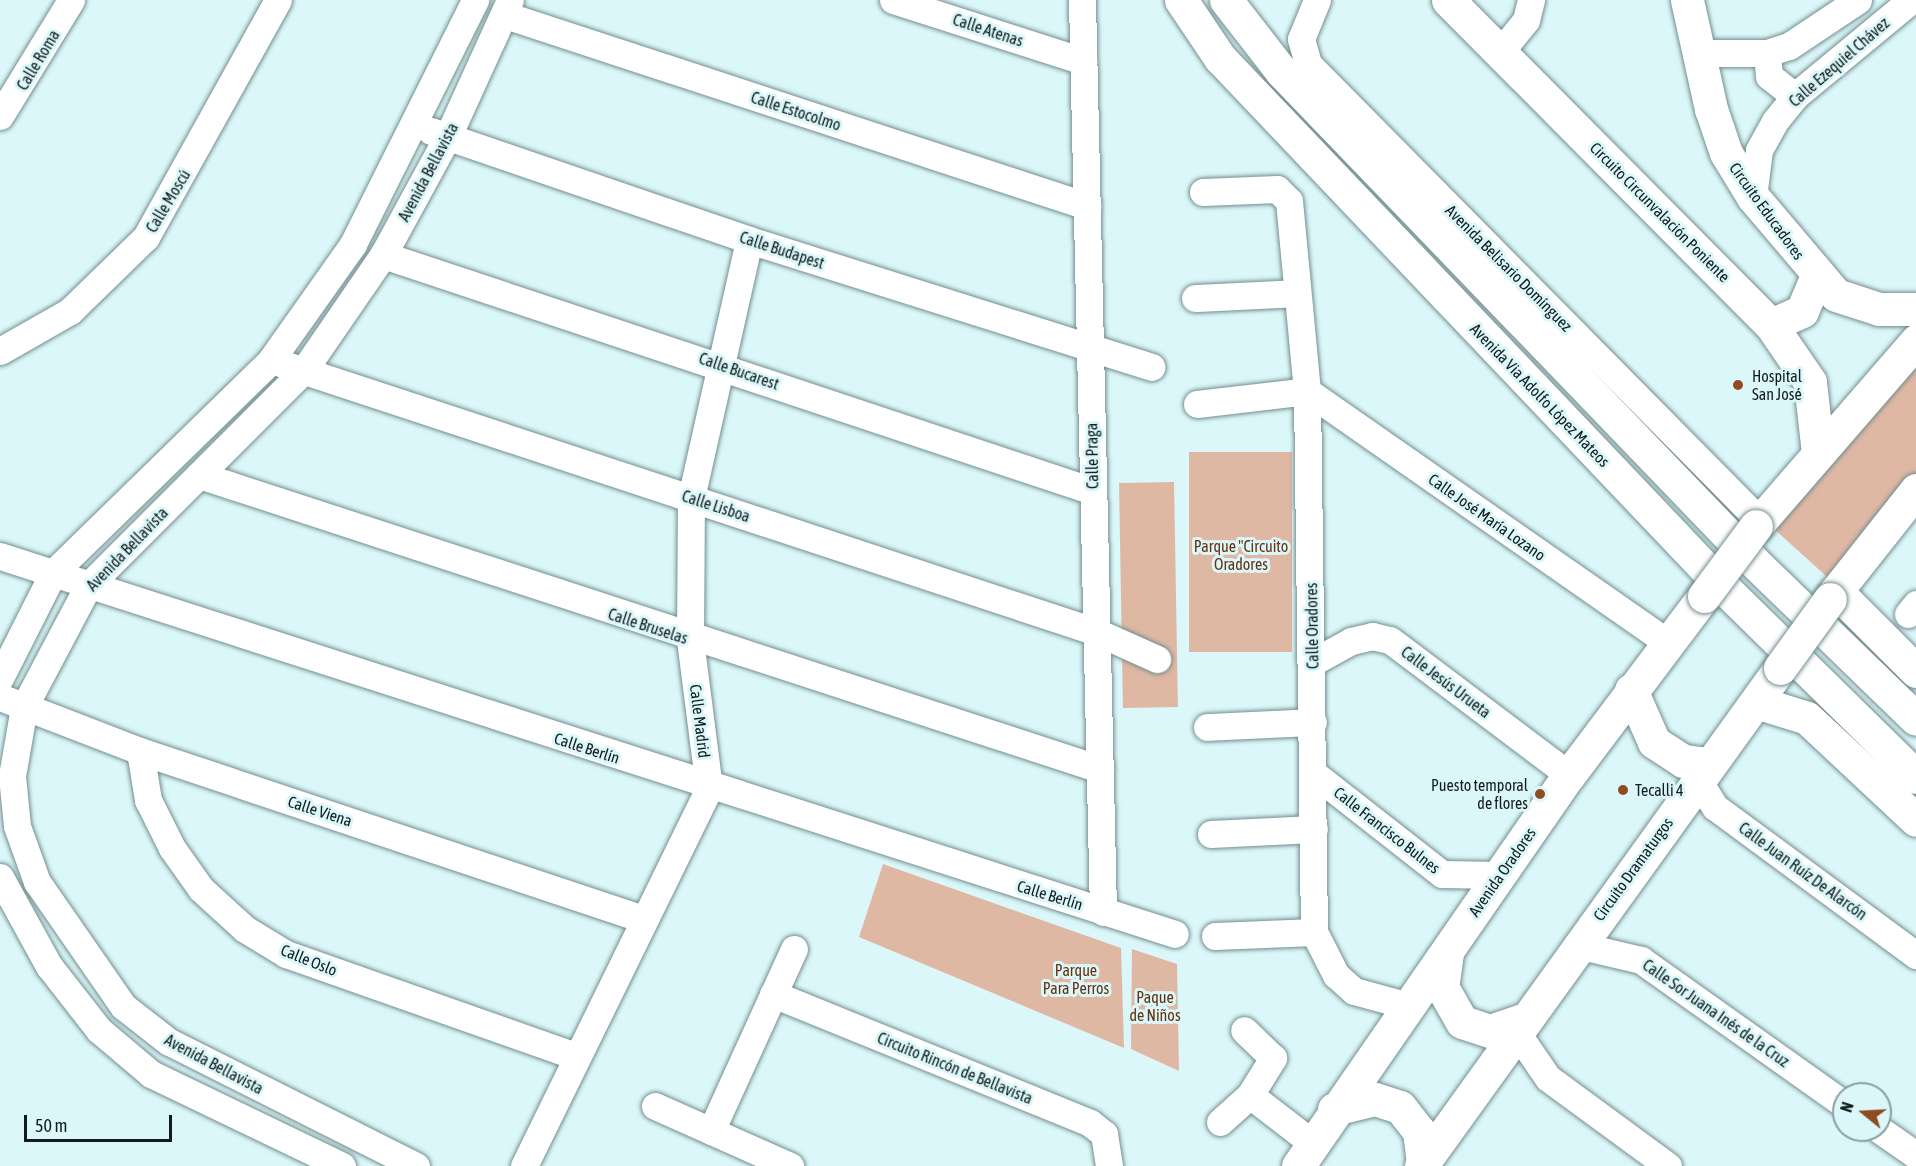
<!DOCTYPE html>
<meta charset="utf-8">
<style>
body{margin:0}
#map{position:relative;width:1916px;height:1166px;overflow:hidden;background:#dbf7f9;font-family:"Asap Condensed",sans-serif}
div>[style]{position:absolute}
.green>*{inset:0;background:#dfb8a4;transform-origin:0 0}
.roads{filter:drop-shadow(0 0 2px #748e90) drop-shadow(0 0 2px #748e90)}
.minor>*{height:27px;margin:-13.5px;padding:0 13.5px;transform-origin:13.5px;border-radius:13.5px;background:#fff}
.major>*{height:33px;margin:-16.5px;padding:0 16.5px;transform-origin:16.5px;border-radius:16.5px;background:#fff}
.bridges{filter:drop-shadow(0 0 2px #748e90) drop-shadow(0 0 2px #748e90)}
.major-bridge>*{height:33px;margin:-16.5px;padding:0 16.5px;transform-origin:16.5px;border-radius:16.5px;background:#fff}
.dots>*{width:16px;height:16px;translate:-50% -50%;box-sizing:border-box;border:3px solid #dbf7f9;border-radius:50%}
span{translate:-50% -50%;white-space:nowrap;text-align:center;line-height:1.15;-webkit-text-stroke:6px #dbf7f9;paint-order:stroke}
.street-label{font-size:16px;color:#121c1d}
.poi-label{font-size:16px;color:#121c1d}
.left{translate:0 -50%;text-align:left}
.right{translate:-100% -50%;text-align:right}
.park-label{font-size:16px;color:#66310f}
.north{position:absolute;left:1832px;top:1082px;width:60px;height:60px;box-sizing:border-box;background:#dbf7f9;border:2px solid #8b9fa1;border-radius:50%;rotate:288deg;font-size:16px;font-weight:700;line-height:24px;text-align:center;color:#121c1d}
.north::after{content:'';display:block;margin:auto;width:21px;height:27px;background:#904b21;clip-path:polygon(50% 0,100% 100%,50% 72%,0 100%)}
.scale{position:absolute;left:24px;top:1115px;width:148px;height:27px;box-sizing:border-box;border:3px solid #121c1d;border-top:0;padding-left:8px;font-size:18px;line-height:21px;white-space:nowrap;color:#121c1d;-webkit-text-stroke:4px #dbf7f9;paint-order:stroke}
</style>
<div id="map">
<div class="green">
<i style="clip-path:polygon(1916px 347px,1916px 490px,1836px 585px,1763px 519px)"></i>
<i style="left:1292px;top:452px;width:200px;height:103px;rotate:90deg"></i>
<i style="left:1174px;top:482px;width:225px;height:55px;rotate:89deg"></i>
<i style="clip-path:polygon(883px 864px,1121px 948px,1124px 1048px,859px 937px)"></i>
<i style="clip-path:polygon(1132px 949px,1177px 964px,1179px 1071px,1131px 1049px)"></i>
</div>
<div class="roads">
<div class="minor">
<i style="left:893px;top:0;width:200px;rotate:17.8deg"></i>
<i style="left:1082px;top:0;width:912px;rotate:88.68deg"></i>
<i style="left:1317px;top:0;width:42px;rotate:112.3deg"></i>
<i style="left:1301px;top:39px;width:26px;rotate:74deg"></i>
<i style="left:1308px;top:64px;width:643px;rotate:45.32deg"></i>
<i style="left:505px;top:15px;width:613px;rotate:18.17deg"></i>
<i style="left:1501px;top:51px;width:40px;rotate:-51deg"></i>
<i style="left:1526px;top:20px;width:21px;rotate:-76deg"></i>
<i style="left:1698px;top:53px;width:69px"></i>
<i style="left:1767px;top:53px;width:23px;rotate:-18deg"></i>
<i style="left:1789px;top:46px;width:83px;rotate:-33.7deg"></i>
<i style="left:1767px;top:53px;width:23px;rotate:85deg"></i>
<i style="left:1769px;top:76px;width:33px;rotate:38deg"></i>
<i style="left:0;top:116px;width:136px;rotate:-58.5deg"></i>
<i style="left:431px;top:131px;width:336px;rotate:18.9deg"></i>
<i style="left:749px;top:240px;width:422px;rotate:17.5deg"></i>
<i style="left:1203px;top:192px;width:74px;rotate:-2.3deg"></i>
<i style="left:1277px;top:189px;width:17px;rotate:45deg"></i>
<i style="left:1289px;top:201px;width:191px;rotate:84.6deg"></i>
<i style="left:1307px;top:391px;width:541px;rotate:89.26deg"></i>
<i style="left:1314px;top:932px;width:48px;rotate:62.9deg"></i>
<i style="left:1336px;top:975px;width:24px;rotate:42deg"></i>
<i style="left:1354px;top:991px;width:57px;rotate:15.3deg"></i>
<i style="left:1753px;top:197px;width:47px;rotate:-82.7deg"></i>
<i style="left:1759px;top:150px;width:33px;rotate:-61deg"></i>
<i style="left:1775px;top:121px;width:32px;rotate:-51deg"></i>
<i style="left:1795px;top:96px;width:151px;rotate:-39.6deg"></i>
<i style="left:383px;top:255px;width:748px;rotate:18.39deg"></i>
<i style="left:1195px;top:298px;width:101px;rotate:-2.8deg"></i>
<i style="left:0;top:351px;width:81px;rotate:-29.7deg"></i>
<i style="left:70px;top:311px;width:106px;rotate:-44.2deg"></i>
<i style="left:146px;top:237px;width:271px;rotate:-60.9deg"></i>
<i style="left:271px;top:360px;width:870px;rotate:18.23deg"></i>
<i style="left:1097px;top:632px;width:66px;rotate:24.2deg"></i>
<i style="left:1307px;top:391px;width:439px;rotate:34.9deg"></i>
<i style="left:1197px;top:404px;width:111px;rotate:-6.7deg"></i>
<i style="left:199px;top:475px;width:948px;rotate:18.07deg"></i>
<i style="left:0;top:556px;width:1234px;rotate:17.83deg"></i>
<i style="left:1908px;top:614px;width:13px;rotate:-51deg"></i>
<i style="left:1313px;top:662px;width:43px;rotate:-28.9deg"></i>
<i style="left:1351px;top:641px;width:22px;rotate:-13deg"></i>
<i style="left:1372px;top:636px;width:18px;rotate:13deg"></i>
<i style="left:1390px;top:640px;width:224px;rotate:37deg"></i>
<i style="left:0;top:678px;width:118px;rotate:-63.2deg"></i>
<i style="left:53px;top:573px;width:305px;rotate:-44.3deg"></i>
<i style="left:271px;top:360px;width:142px;rotate:-54.7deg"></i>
<i style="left:353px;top:244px;width:273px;rotate:-63.4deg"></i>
<i style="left:0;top:697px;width:150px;rotate:21.1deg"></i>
<i style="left:140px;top:751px;width:530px;rotate:18.47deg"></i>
<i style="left:1207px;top:727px;width:106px;rotate:-2.7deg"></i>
<i style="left:140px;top:751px;width:50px;rotate:80.7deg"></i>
<i style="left:148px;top:800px;width:54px;rotate:63.4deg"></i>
<i style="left:172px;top:848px;width:50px;rotate:54.7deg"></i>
<i style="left:201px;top:889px;width:59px;rotate:42.3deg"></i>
<i style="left:245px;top:929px;width:48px;rotate:31.4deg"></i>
<i style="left:286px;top:954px;width:307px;rotate:19.4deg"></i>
<i style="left:1313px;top:773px;width:164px;rotate:38.1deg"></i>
<i style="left:1442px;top:874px;width:58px;rotate:1deg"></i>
<i style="left:1698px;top:780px;width:32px;rotate:58deg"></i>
<i style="left:1715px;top:807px;width:250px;rotate:36.4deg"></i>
<i style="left:1211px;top:834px;width:103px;rotate:-2.8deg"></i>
<i style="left:0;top:877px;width:102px;rotate:61.2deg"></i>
<i style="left:49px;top:966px;width:81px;rotate:52deg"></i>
<i style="left:99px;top:1030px;width:68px;rotate:40.2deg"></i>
<i style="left:151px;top:1074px;width:212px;rotate:25.7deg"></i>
<i style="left:1215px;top:936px;width:99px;rotate:-2.3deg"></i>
<i style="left:1577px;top:945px;width:66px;rotate:13.2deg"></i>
<i style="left:1641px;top:960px;width:249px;rotate:35.4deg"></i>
<i style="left:773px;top:994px;width:342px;rotate:22.1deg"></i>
<i style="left:1090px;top:1123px;width:18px;rotate:38deg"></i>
<i style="left:1104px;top:1134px;width:32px;rotate:81deg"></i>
<i style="left:1515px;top:1030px;width:58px;rotate:55.5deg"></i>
<i style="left:1548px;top:1078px;width:149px;rotate:36.3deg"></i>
<i style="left:1250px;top:1095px;width:77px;rotate:37.6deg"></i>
<i style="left:655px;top:1106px;width:148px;rotate:24deg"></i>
<i style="left:1220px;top:1122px;width:40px;rotate:-42deg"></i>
<i style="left:1250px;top:1095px;width:44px;rotate:-58.1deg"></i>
<i style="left:1273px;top:1058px;width:40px;rotate:-136deg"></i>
<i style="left:1880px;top:1130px;width:44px;rotate:34.8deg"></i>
<i style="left:711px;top:1131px;width:200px;rotate:-65.5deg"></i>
<i style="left:416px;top:1166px;width:276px;rotate:-153.3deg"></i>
<i style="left:169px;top:1042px;width:58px;rotate:-142deg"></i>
<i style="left:123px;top:1006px;width:151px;rotate:-124.7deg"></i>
<i style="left:37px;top:882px;width:59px;rotate:-109.7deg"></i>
<i style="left:17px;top:826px;width:50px;rotate:-95.7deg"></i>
<i style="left:12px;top:776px;width:70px;rotate:-80.1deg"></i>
<i style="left:24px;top:707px;width:137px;rotate:-62.1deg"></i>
<i style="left:88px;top:586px;width:305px;rotate:-45deg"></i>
<i style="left:304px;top:370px;width:140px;rotate:-55.5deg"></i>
<i style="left:383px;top:255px;width:136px;rotate:-61.4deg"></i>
<i style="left:448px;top:136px;width:149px;rotate:-65.5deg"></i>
<i style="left:524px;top:1166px;width:421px;rotate:-63.9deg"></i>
<i style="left:709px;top:788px;width:149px;rotate:-97.3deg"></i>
<i style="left:690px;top:640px;width:142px;rotate:-89.6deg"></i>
<i style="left:691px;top:498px;width:264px;rotate:-77.3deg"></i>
</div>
<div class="major">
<i style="left:1181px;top:0;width:70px;rotate:56.1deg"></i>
<i style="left:1220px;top:58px;width:733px;rotate:46.44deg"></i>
<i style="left:1725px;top:589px;width:268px;rotate:44.5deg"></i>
<i style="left:1226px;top:0;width:90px;rotate:52.2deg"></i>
<i style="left:1281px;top:71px;width:679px;rotate:46.07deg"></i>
<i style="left:1752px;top:560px;width:228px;rotate:44.1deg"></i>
<i style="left:1448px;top:0;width:458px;rotate:45.2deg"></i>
<i style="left:1771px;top:325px;width:69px;rotate:55.6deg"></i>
<i style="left:1810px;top:382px;width:71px;rotate:83.6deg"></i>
<i style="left:1687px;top:0;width:112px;rotate:77.6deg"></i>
<i style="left:1711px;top:109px;width:46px;rotate:71.2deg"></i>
<i style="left:1726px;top:153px;width:52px;rotate:58.5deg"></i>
<i style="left:1753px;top:197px;width:128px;rotate:49.7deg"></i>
<i style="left:1836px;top:295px;width:45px;rotate:18deg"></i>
<i style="left:1879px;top:309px;width:37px"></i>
<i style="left:1771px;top:325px;width:34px;rotate:-24deg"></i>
<i style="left:1802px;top:311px;width:36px;rotate:-67deg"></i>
<i style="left:1756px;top:526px;width:245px;rotate:-49.1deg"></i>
<i style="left:1836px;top:591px;width:113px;rotate:45deg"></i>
<i style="left:1830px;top:599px;width:139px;rotate:-51.7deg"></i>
<i style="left:1631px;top:690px;width:57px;rotate:66.1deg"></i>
<i style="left:1654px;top:742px;width:35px;rotate:33deg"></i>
<i style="left:1683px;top:761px;width:26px;rotate:7deg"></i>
<i style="left:1756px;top:702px;width:53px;rotate:17.4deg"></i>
<i style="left:1807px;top:718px;width:149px;rotate:43.1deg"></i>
<i style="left:1447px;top:953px;width:34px;rotate:98deg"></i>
<i style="left:1442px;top:987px;width:40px;rotate:60.3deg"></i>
<i style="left:1462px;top:1022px;width:29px;rotate:18deg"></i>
<i style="left:1490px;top:1031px;width:36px;rotate:-19deg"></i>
<i style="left:1334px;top:1109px;width:42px;rotate:-13.7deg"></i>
<i style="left:1375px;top:1099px;width:26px;rotate:18deg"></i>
<i style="left:1400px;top:1107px;width:31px;rotate:52deg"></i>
<i style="left:1419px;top:1131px;width:33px;rotate:83deg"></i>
<i style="left:1298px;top:1166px;width:476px;rotate:-55.3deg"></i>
<i style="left:1569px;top:775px;width:224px;rotate:-53deg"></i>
<i style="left:1421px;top:1166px;width:614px;rotate:-54.21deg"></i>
</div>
</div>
<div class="bridges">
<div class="major-bridge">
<i style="left:1704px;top:596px;width:87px;rotate:-53.4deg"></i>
<i style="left:1780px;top:668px;width:85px;rotate:-54.1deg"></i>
</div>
</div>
<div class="dots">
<i style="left:1738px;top:385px;background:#904b21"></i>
<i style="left:1623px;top:790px;background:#904b21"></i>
<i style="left:1540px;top:794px;background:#904b21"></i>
</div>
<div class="street-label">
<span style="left:988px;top:30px;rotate:18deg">Calle Atenas</span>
<span style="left:38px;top:60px;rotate:-59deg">Calle Roma</span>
<span style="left:1839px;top:62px;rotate:-41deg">Calle Ezequiel Chávez</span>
<span style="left:796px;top:111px;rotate:18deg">Calle Estocolmo</span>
<span style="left:428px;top:172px;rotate:-62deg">Avenida Bellavista</span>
<span style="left:168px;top:201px;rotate:-59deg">Calle Moscú</span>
<span style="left:1767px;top:211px;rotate:54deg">Circuito Educadores</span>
<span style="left:1660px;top:212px;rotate:45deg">Circuito Circunvalación Poniente</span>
<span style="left:782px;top:250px;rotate:18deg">Calle Budapest</span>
<span style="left:1509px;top:268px;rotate:45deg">Avenida Belisario Domínguez</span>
<span style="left:739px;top:371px;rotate:19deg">Calle Bucarest</span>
<span style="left:1540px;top:395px;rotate:46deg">Avenida Via Adolfo López Mateos</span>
<span style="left:1092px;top:456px;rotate:-91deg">Calle Praga</span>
<span style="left:716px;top:506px;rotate:18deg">Calle Lisboa</span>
<span style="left:1487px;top:517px;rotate:35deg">Calle José María Lozano</span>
<span style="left:127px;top:549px;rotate:-46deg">Avenida Bellavista</span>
<span style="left:648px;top:626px;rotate:18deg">Calle Bruselas</span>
<span style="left:1312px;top:626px;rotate:-91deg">Calle Oradores</span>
<span style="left:1446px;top:682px;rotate:37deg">Calle Jesús Urueta</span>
<span style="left:700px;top:721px;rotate:83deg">Calle Madrid</span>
<span style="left:587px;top:748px;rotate:18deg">Calle Berlín</span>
<span style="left:320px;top:811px;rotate:18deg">Calle Viena</span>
<span style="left:1387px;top:830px;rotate:38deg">Calle Francisco Bulnes</span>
<span style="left:1633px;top:869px;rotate:-54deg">Circuito Dramaturgos</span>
<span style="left:1803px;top:871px;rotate:36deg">Calle Juan Ruíz De Alarcón</span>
<span style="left:1502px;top:872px;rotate:-55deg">Avenida Oradores</span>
<span style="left:1050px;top:895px;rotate:17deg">Calle Berlín</span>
<span style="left:309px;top:960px;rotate:22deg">Calle Oslo</span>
<span style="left:1716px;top:1013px;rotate:35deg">Calle Sor Juana Inés de la Cruz</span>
<span style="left:214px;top:1064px;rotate:28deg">Avenida Bellavista</span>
<span style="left:955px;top:1068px;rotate:22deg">Circuito Rincón de Bellavista</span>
</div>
<div class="poi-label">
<span class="left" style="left:1752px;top:385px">Hospital<br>San José</span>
<span class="right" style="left:1528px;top:794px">Puesto temporal<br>de flores</span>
<span class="left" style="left:1635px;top:790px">Tecalli 4</span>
</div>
<div class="park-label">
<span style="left:1241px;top:555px">Parque "Circuito<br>Oradores</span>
<span style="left:1076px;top:979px">Parque<br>Para Perros</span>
<span style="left:1155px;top:1006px">Paque<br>de Niños</span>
</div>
<div class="north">N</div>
<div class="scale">50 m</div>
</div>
